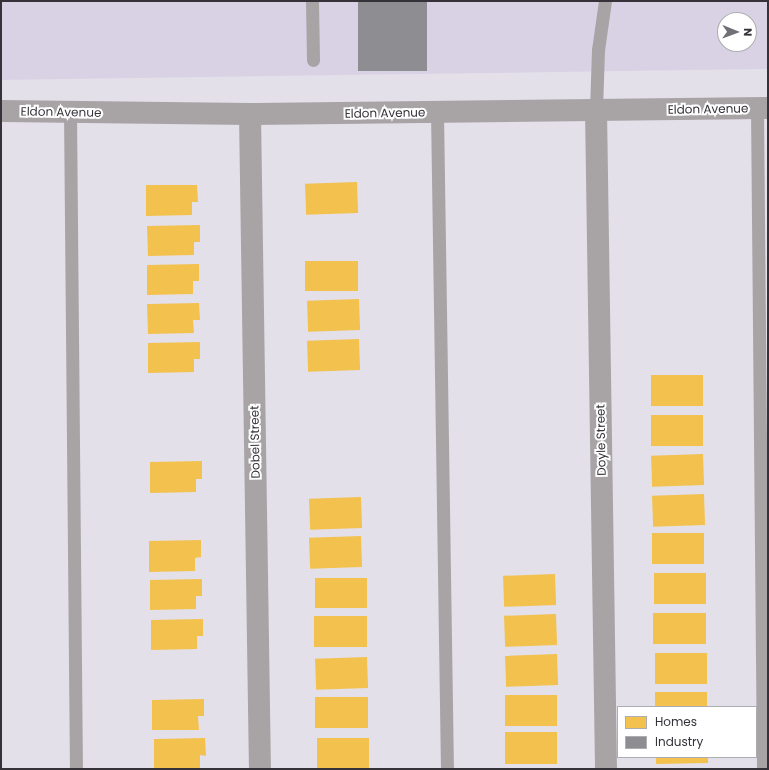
<!DOCTYPE html>
<style>
body{margin:0}
#map{position:relative;width:769px;height:770px;overflow:hidden;background:#e4e0ea;font-family:Poppins,sans-serif}
div>[style]{position:absolute}
.built>*{inset:0;background:#d9d2e4}
.homes>*{inset:0;background:#f2c14e;transform-origin:0 0}
.industry>*{inset:0;background:#8d8d92;transform-origin:0 0}
.lane>*{height:13px;margin:-6.5px;padding:0 6.5px;transform-origin:6.5px;border-radius:6.5px;background:#a8a4a6}
.street>*{height:22px;margin:-11px;padding:0 11px;transform-origin:11px;border-radius:11px;background:#a8a4a6}
span{translate:-50% -50%;white-space:nowrap;text-align:center;line-height:1.15;-webkit-text-stroke:4px #fff;paint-order:stroke}
.street-label{font-size:12px;color:#353239}
.frame{position:absolute;inset:0;border:2px solid #353239;pointer-events:none}
.legend{position:absolute;left:617px;top:706px;width:140px;height:52px;box-sizing:border-box;background:#fff;border:1px solid #aeadb0;margin:0;padding:5px 7px;list-style:none;font-size:12px;color:#353239}
.legend li{display:flex;align-items:center;gap:8px;height:20px}
.legend b{width:20px;border:1px solid #aeadb0}
.north{position:absolute;left:717px;top:12px;width:40px;height:40px;box-sizing:border-box;background:#fff;border:1px solid #aeadb0;border-radius:50%;rotate:91deg;font-size:11px;font-weight:700;line-height:16px;text-align:center;color:#353239}
.north::after{content:'';display:block;margin:auto;width:14px;height:18px;background:#726f77;clip-path:polygon(50% 0,100% 100%,50% 72%,0 100%)}
</style>
<div id="map">
<div class="built">
<i style="clip-path:polygon(evenodd,1px 1px,768px 1px,768px 69px,1px 80px,1px 1px,725px 20px,749px 20px,749px 44px,725px 44px,725px 20px)"></i>
</div>
<div class="homes">
<i style="left:357px;top:182px;width:31px;height:52px;rotate:88deg"></i>
<i style="clip-path:polygon(146px 185px,197px 185px,198px 202px,192px 202px,192px 215px,146px 216px)"></i>
<i style="clip-path:polygon(200px 225px,200px 242px,194px 242px,194px 255px,148px 256px,147px 226px)"></i>
<i style="left:358px;top:261px;width:30px;height:53px;rotate:90deg"></i>
<i style="clip-path:polygon(199px 264px,199px 281px,193px 281px,193px 294px,147px 295px,147px 265px)"></i>
<i style="left:359px;top:299px;width:31px;height:52px;rotate:88deg"></i>
<i style="clip-path:polygon(199px 303px,200px 320px,193px 320px,194px 333px,148px 334px,147px 304px)"></i>
<i style="left:359px;top:339px;width:31px;height:52px;rotate:88deg"></i>
<i style="clip-path:polygon(200px 342px,200px 359px,194px 359px,194px 372px,148px 373px,148px 343px)"></i>
<i style="left:703px;top:375px;width:31px;height:52px;rotate:90deg"></i>
<i style="left:703px;top:415px;width:31px;height:52px;rotate:90deg"></i>
<i style="left:703px;top:454px;width:31px;height:52px;rotate:88deg"></i>
<i style="clip-path:polygon(202px 461px,202px 479px,196px 479px,196px 492px,150px 493px,150px 462px)"></i>
<i style="left:704px;top:494px;width:31px;height:52px;rotate:88deg"></i>
<i style="left:361px;top:497px;width:31px;height:52px;rotate:88deg"></i>
<i style="left:704px;top:533px;width:31px;height:52px;rotate:90deg"></i>
<i style="left:361px;top:536px;width:31px;height:52px;rotate:88deg"></i>
<i style="clip-path:polygon(201px 540px,201px 557px,195px 558px,195px 571px,149px 572px,149px 541px)"></i>
<i style="left:706px;top:573px;width:31px;height:52px;rotate:90deg"></i>
<i style="left:555px;top:574px;width:31px;height:52px;rotate:88deg"></i>
<i style="left:367px;top:578px;width:30px;height:52px;rotate:90deg"></i>
<i style="clip-path:polygon(202px 579px,202px 596px,196px 596px,196px 609px,150px 610px,150px 580px)"></i>
<i style="left:706px;top:613px;width:31px;height:53px;rotate:90deg"></i>
<i style="left:556px;top:614px;width:31px;height:52px;rotate:88deg"></i>
<i style="left:367px;top:616px;width:31px;height:53px;rotate:90deg"></i>
<i style="clip-path:polygon(203px 619px,203px 636px,197px 636px,197px 649px,151px 650px,151px 620px)"></i>
<i style="left:655px;top:653px;width:52px;height:31px"></i>
<i style="left:557px;top:654px;width:31px;height:52px;rotate:88deg"></i>
<i style="left:367px;top:657px;width:31px;height:52px;rotate:88deg"></i>
<i style="left:707px;top:692px;width:15px;height:52px;rotate:90deg"></i>
<i style="left:505px;top:695px;width:52px;height:31px"></i>
<i style="left:368px;top:697px;width:31px;height:53px;rotate:90deg"></i>
<i style="clip-path:polygon(204px 699px,204px 716px,198px 716px,199px 730px,152px 730px,152px 700px)"></i>
<i style="left:557px;top:732px;width:32px;height:52px;rotate:90deg"></i>
<i style="clip-path:polygon(205px 738px,206px 756px,200px 755px,200px 769px,154px 769px,154px 739px)"></i>
<i style="left:317px;top:738px;width:52px;height:31px"></i>
<i style="clip-path:polygon(656px 757px,708px 757px,708px 763px,656px 764px)"></i>
</div>
<div class="industry">
<i style="left:358px;top:1px;width:69px;height:70px"></i>
</div>
<div class="lane">
<i style="left:312px;top:1px;width:59px;rotate:89deg"></i>
<i style="left:757px;top:108px;width:661px;rotate:89.48deg"></i>
<i style="left:596px;top:110px;width:60px;rotate:-88.1deg"></i>
<i style="left:598px;top:50px;width:49px;rotate:-81.9deg"></i>
<i style="left:70px;top:112px;width:657px;rotate:89.48deg"></i>
<i style="left:437px;top:112px;width:657px;rotate:89.13deg"></i>
</div>
<div class="street">
<i style="left:596px;top:110px;width:659px;rotate:89.13deg"></i>
<i style="left:1px;top:111px;width:249px;rotate:0.7deg"></i>
<i style="left:250px;top:114px;width:518px;rotate:-0.66deg"></i>
<i style="left:250px;top:114px;width:655px;rotate:89.13deg"></i>
</div>
<div class="street-label">
<span style="left:708px;top:109px;rotate:-1deg">Eldon Avenue</span>
<span style="left:61px;top:112px;rotate:1deg">Eldon Avenue</span>
<span style="left:385px;top:113px;rotate:-1deg">Eldon Avenue</span>
<span style="left:601px;top:440px;rotate:-91deg">Doyle Street</span>
<span style="left:255px;top:442px;rotate:-91deg">Dobel Street</span>
</div>
<div class="frame"></div>
<ul class="legend">
<li><b style="height:11px;background:#f2c14e"></b>Homes</li>
<li><b style="height:11px;background:#8d8d92"></b>Industry</li>
</ul>
<div class="north">N</div>
</div>
